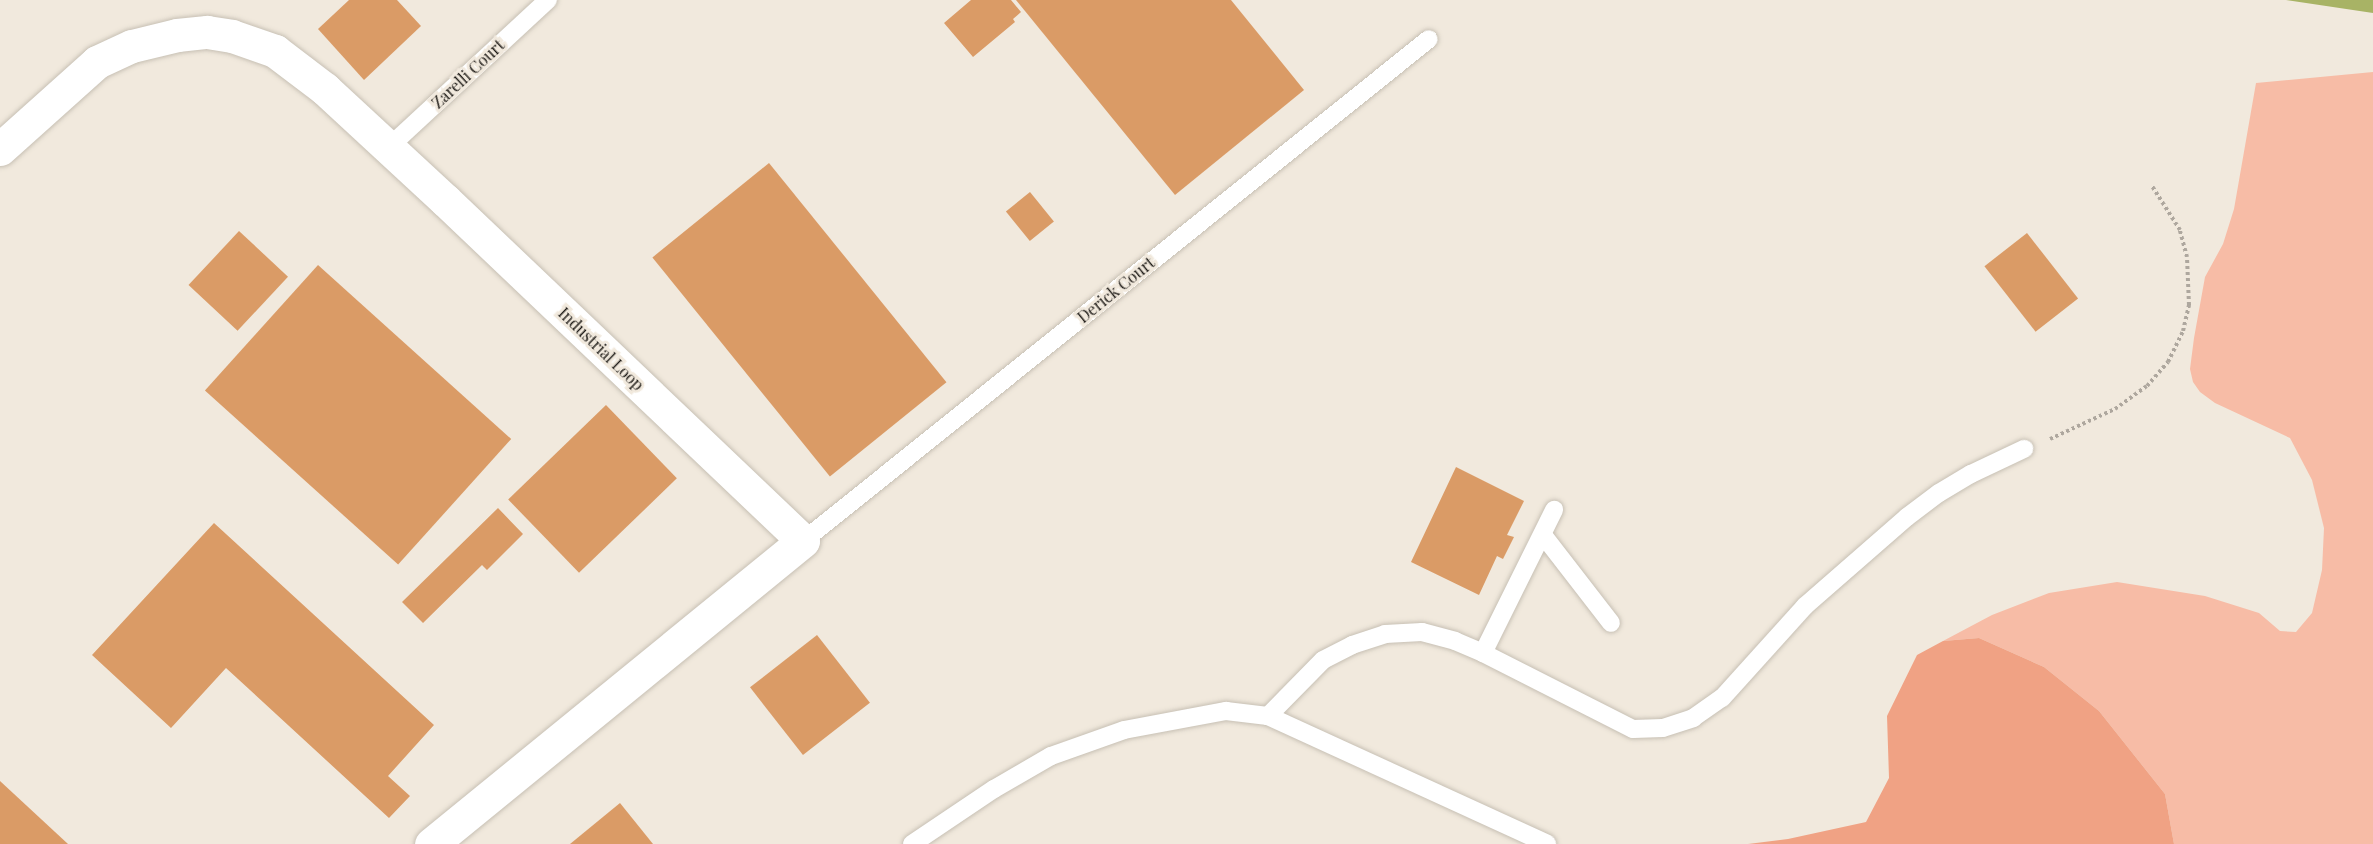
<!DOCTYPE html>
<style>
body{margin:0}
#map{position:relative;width:2373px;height:844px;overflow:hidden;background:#f1e9dd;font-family:"Playfair Display",serif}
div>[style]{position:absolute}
.green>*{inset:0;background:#f7bca6}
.forest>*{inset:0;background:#f0a284}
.water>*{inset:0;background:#a8b365}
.building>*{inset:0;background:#da9b66;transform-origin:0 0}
.path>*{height:4px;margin-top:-2px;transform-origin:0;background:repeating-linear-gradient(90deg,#aea79e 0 3px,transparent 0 6px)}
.roads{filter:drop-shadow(0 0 2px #c7c0b4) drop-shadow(0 0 2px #c7c0b4)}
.lane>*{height:18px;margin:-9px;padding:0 9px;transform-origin:9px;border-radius:9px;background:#fff}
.street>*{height:33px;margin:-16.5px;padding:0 16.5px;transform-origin:16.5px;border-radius:16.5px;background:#fff}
span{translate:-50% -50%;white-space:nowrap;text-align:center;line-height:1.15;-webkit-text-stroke:6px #f1e9dd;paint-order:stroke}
.street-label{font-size:16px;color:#1b1814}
</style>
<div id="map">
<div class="green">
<i style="clip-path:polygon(2373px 72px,2373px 844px,2174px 844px,2165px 794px,2099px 711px,2044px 667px,1979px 638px,1943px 641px,1992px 615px,2049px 593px,2117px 582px,2205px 596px,2259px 613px,2280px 631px,2296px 632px,2312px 613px,2322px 570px,2324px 528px,2312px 480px,2290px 438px,2215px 403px,2200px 392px,2193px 382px,2190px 369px,2194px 338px,2205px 277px,2223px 244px,2234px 209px,2256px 83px)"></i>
</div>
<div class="forest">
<i style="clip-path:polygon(1979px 638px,2044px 667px,2099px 711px,2165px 794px,2174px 844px,1748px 844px,1788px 839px,1866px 822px,1889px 778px,1887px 716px,1917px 655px,1943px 641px)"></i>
</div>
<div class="water">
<i style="clip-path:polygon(2286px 0,2373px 0,2373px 13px)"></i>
</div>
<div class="building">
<i style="clip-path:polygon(349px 0,397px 0,421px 26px,364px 80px,318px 29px)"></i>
<i style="clip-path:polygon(971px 0,1011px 0,1021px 12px,1013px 19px,1015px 22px,973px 57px,944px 23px)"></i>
<i style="clip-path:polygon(1016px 0,1231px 0,1304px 90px,1175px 195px)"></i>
<i style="left:769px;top:163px;width:282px;height:150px;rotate:51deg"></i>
<i style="left:1030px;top:192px;width:38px;height:31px;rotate:51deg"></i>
<i style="left:239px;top:231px;width:67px;height:74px;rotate:43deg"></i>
<i style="left:2027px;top:233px;width:83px;height:54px;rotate:52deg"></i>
<i style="left:318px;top:265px;width:260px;height:169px;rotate:42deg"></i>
<i style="left:606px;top:405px;width:102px;height:136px;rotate:46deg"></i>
<i style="clip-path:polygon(1456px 467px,1524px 501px,1507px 535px,1514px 537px,1503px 559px,1497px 556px,1479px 595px,1411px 562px)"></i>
<i style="clip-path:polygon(498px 508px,523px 534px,487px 570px,482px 565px,423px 623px,402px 602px)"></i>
<i style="clip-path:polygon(214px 523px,434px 725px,388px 776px,410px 796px,389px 818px,226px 668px,171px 728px,92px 655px)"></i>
<i style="left:817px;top:635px;width:86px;height:85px;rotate:52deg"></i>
<i style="clip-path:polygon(0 781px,68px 844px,0 844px)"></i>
<i style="clip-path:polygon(620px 803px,653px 844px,570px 844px)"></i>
</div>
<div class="path">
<i style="left:2050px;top:439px;width:72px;rotate:-24.8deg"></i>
<i style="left:2115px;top:409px;width:39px;rotate:-36deg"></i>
<i style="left:2147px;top:386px;width:32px;rotate:-49deg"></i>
<i style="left:2168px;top:362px;width:34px;rotate:-64deg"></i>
<i style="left:2183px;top:331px;width:27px;rotate:-77deg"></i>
<i style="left:2189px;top:305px;width:48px;rotate:-92.4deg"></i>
<i style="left:2187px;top:257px;width:28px;rotate:-105deg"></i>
<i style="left:2180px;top:230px;width:52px;rotate:-122.5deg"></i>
</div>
<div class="roads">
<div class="lane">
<i style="left:388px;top:148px;width:218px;rotate:-42.8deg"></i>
<i style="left:1543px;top:535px;width:111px;rotate:52.3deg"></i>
<i style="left:803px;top:541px;width:802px;rotate:-38.73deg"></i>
<i style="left:1483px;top:653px;width:160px;rotate:-63.6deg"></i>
<i style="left:1268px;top:716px;width:78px;rotate:-45.5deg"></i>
<i style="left:1323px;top:660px;width:33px;rotate:-27deg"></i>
<i style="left:1352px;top:645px;width:35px;rotate:-18deg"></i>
<i style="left:1385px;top:634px;width:37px;rotate:-3deg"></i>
<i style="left:1422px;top:632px;width:34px;rotate:15deg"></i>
<i style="left:1455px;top:641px;width:30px;rotate:23deg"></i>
<i style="left:1483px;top:653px;width:168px;rotate:26.9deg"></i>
<i style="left:1633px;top:729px;width:30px;rotate:-2deg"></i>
<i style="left:1663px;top:728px;width:32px;rotate:-18deg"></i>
<i style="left:1693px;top:718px;width:35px;rotate:-35deg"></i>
<i style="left:1722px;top:698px;width:124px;rotate:-47.9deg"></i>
<i style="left:1805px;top:606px;width:135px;rotate:-41.1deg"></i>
<i style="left:1907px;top:517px;width:40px;rotate:-37deg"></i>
<i style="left:1939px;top:493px;width:37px;rotate:-31deg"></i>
<i style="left:1971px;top:474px;width:59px;rotate:-25.3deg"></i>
<i style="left:912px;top:844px;width:99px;rotate:-33.9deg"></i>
<i style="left:994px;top:789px;width:66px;rotate:-30.1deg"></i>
<i style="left:1051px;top:756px;width:77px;rotate:-19.6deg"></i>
<i style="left:1124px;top:730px;width:104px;rotate:-10.6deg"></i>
<i style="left:1226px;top:711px;width:42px;rotate:6.8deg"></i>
<i style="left:1268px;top:716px;width:307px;rotate:24.6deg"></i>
</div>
<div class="street">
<i style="left:0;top:149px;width:130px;rotate:-41.9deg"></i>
<i style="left:97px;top:62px;width:38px;rotate:-25deg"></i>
<i style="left:132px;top:46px;width:46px;rotate:-13.7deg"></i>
<i style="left:177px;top:35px;width:30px;rotate:-6deg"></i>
<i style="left:207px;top:32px;width:25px;rotate:9deg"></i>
<i style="left:232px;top:36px;width:46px;rotate:19.2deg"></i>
<i style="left:275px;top:51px;width:63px;rotate:37.2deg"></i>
<i style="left:325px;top:89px;width:163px;rotate:42.8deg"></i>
<i style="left:445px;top:200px;width:494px;rotate:43.6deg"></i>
<i style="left:803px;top:541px;width:480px;rotate:140.8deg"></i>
</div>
</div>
<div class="street-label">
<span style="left:468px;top:74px;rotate:-43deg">Zarelli Court</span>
<span style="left:1116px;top:290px;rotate:-39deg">Derick Court</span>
<span style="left:601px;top:349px;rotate:44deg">Industrial Loop</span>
</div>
</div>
